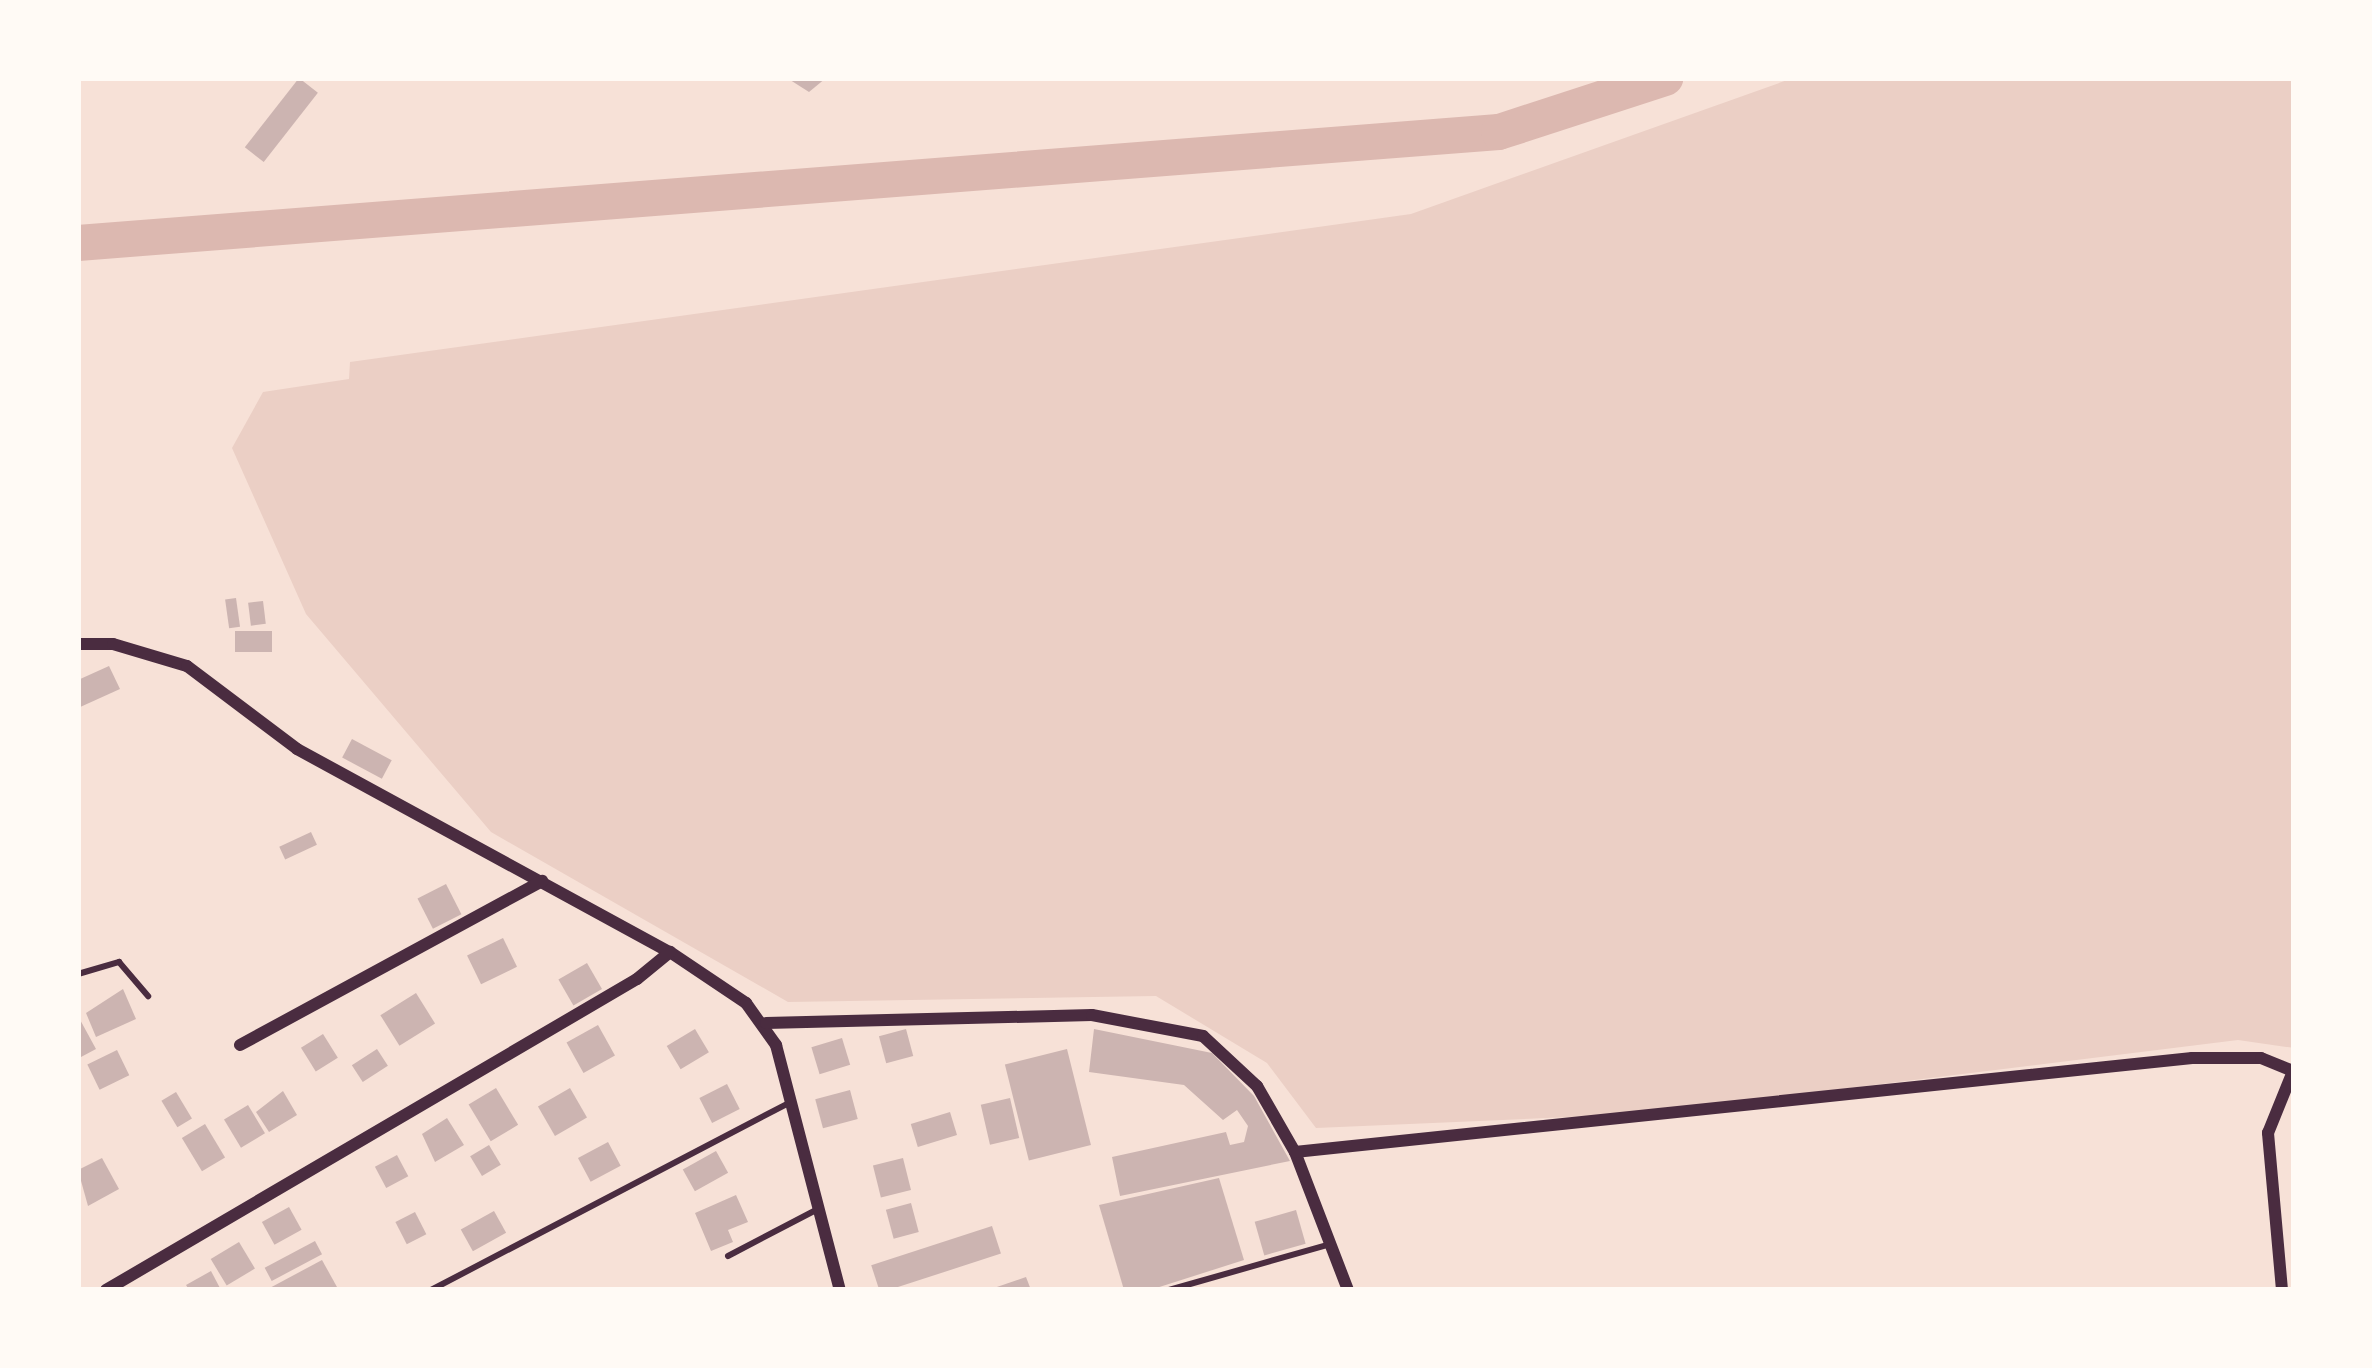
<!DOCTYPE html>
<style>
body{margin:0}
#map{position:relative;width:2372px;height:1368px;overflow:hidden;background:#f7e1d7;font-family:Barlow,sans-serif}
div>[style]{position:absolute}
.green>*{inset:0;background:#ebcfc5}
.river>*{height:36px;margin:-18px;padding:0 18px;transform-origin:18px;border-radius:18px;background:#dcb8b0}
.building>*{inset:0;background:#ccb4b1;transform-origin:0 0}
.service>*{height:6px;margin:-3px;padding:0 3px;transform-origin:3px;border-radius:3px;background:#4a2c40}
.minor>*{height:12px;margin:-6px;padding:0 6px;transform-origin:6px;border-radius:6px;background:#4a2c40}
span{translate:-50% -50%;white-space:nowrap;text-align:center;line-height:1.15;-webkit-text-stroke:9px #fffaf5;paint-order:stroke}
.frame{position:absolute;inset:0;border:81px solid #fffaf5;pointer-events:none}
</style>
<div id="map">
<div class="green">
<i style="clip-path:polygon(1793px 78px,2294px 78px,2294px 1048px,2238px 1040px,1639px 1114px,1316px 1128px,1267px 1063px,1156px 996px,788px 1002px,491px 832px,306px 614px,232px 448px,263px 392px,349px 379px,350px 362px,1411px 214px)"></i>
</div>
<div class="river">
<i style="left:78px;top:243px;width:1425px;rotate:-4.47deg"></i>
<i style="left:1499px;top:132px;width:175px;rotate:-18deg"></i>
</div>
<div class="building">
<i style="left:299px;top:78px;width:24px;height:88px;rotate:38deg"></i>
<i style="clip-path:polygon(787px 78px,826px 78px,809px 92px)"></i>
<i style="left:236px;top:598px;width:29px;height:11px;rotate:82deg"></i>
<i style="left:263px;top:601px;width:23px;height:15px;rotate:83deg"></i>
<i style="left:235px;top:631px;width:37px;height:21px"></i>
<i style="clip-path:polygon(109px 666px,120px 689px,78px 708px,78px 680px)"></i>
<i style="left:352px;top:739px;width:45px;height:21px;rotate:28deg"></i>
<i style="left:311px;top:832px;width:14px;height:35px;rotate:65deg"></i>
<i style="left:446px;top:884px;width:34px;height:32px;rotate:63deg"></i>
<i style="left:503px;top:938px;width:32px;height:40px;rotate:64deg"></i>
<i style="left:587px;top:963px;width:30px;height:33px;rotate:60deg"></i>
<i style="clip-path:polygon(123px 989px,136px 1019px,96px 1037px,86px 1013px)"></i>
<i style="left:416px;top:993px;width:36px;height:42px;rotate:58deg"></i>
<i style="clip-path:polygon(78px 1016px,96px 1049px,81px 1057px,78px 1050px)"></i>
<i style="left:598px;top:1025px;width:35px;height:36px;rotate:61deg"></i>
<i style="left:695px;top:1029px;width:27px;height:33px;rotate:59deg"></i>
<i style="left:906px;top:1029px;width:28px;height:28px;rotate:75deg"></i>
<i style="clip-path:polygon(1094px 1029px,1212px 1053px,1254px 1096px,1290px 1161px,1120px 1196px,1112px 1157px,1226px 1132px,1230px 1145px,1244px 1142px,1248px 1126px,1237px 1110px,1223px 1120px,1184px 1085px,1089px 1072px)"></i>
<i style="left:323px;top:1034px;width:28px;height:26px;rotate:58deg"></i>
<i style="left:842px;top:1038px;width:28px;height:32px;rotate:73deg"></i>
<i style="left:377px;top:1049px;width:20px;height:30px;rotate:57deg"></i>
<i style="left:1067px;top:1049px;width:99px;height:64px;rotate:76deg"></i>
<i style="left:117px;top:1050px;width:28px;height:33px;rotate:64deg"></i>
<i style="left:727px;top:1084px;width:28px;height:31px;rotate:63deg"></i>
<i style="left:496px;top:1088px;width:43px;height:32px;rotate:59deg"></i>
<i style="left:570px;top:1088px;width:34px;height:37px;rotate:60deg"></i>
<i style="left:850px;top:1090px;width:30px;height:36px;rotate:75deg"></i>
<i style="clip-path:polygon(283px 1091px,297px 1115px,269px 1132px,256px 1112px)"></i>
<i style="left:176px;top:1092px;width:31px;height:17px;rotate:59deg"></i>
<i style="left:1010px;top:1098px;width:41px;height:30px;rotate:77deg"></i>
<i style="left:248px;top:1105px;width:33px;height:28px;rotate:59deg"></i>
<i style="left:950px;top:1112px;width:24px;height:41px;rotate:73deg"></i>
<i style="clip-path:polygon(447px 1118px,464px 1145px,435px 1162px,422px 1134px)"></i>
<i style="left:205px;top:1124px;width:39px;height:27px;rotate:59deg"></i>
<i style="left:608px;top:1142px;width:27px;height:34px;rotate:62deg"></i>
<i style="left:489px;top:1145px;width:23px;height:22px;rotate:59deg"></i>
<i style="left:716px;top:1151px;width:25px;height:38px;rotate:61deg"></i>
<i style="left:397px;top:1155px;width:24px;height:25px;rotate:62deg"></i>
<i style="clip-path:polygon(102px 1158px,119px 1189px,88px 1206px,78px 1170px)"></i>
<i style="left:903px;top:1158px;width:33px;height:31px;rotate:76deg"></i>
<i style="clip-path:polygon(1219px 1178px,1244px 1260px,1150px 1290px,1124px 1290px,1099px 1205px)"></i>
<i style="clip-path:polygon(736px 1195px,748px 1222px,728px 1230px,733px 1242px,711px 1251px,695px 1213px)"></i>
<i style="left:911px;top:1203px;width:30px;height:26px;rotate:75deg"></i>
<i style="left:289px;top:1207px;width:26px;height:31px;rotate:61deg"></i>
<i style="left:1296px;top:1210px;width:35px;height:43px;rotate:74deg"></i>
<i style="left:494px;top:1211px;width:25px;height:38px;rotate:61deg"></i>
<i style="left:415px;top:1212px;width:25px;height:22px;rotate:63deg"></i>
<i style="left:992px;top:1226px;width:29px;height:127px;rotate:72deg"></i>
<i style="left:315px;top:1241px;width:15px;height:57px;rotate:62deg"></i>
<i style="left:239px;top:1242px;width:31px;height:33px;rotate:59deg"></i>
<i style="clip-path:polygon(322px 1260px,337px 1287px,266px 1290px)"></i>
<i style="clip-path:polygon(211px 1271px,221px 1290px,189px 1290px,186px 1285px)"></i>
<i style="clip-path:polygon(1026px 1277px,1031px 1290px,991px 1290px,991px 1289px)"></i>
</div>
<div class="service">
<i style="left:78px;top:974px;width:43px;rotate:-16.3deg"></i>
<i style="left:119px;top:962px;width:45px;rotate:49.5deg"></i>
<i style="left:728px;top:1256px;width:102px;rotate:-27.6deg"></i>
<i style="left:431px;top:1290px;width:403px;rotate:-27.6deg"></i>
<i style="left:1169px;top:1290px;width:164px;rotate:-15.9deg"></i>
</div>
<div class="minor">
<i style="left:78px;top:644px;width:35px"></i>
<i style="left:113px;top:644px;width:77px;rotate:16.6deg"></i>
<i style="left:187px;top:666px;width:138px;rotate:37deg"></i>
<i style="left:297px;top:749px;width:425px;rotate:28.6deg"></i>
<i style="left:670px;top:952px;width:92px;rotate:33.9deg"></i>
<i style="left:746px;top:1003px;width:52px;rotate:54.5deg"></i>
<i style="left:776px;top:1045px;width:253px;rotate:75.4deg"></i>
<i style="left:766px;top:1023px;width:326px;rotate:-1.4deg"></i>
<i style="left:1092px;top:1015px;width:113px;rotate:10.7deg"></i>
<i style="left:1203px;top:1036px;width:74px;rotate:42.8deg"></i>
<i style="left:1257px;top:1086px;width:76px;rotate:60.1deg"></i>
<i style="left:1295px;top:1152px;width:148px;rotate:69deg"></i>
<i style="left:240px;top:1045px;width:344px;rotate:-28.5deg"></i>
<i style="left:1295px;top:1152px;width:902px;rotate:-5.98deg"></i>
<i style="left:2192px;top:1058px;width:69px"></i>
<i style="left:2261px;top:1058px;width:35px;rotate:22deg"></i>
<i style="left:106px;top:1290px;width:615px;rotate:-30.36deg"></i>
<i style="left:637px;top:979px;width:43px;rotate:-39.3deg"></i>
<i style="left:2282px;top:1290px;width:158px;rotate:-95.1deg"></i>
<i style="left:2268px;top:1133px;width:67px;rotate:-68deg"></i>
</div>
<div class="frame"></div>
</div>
